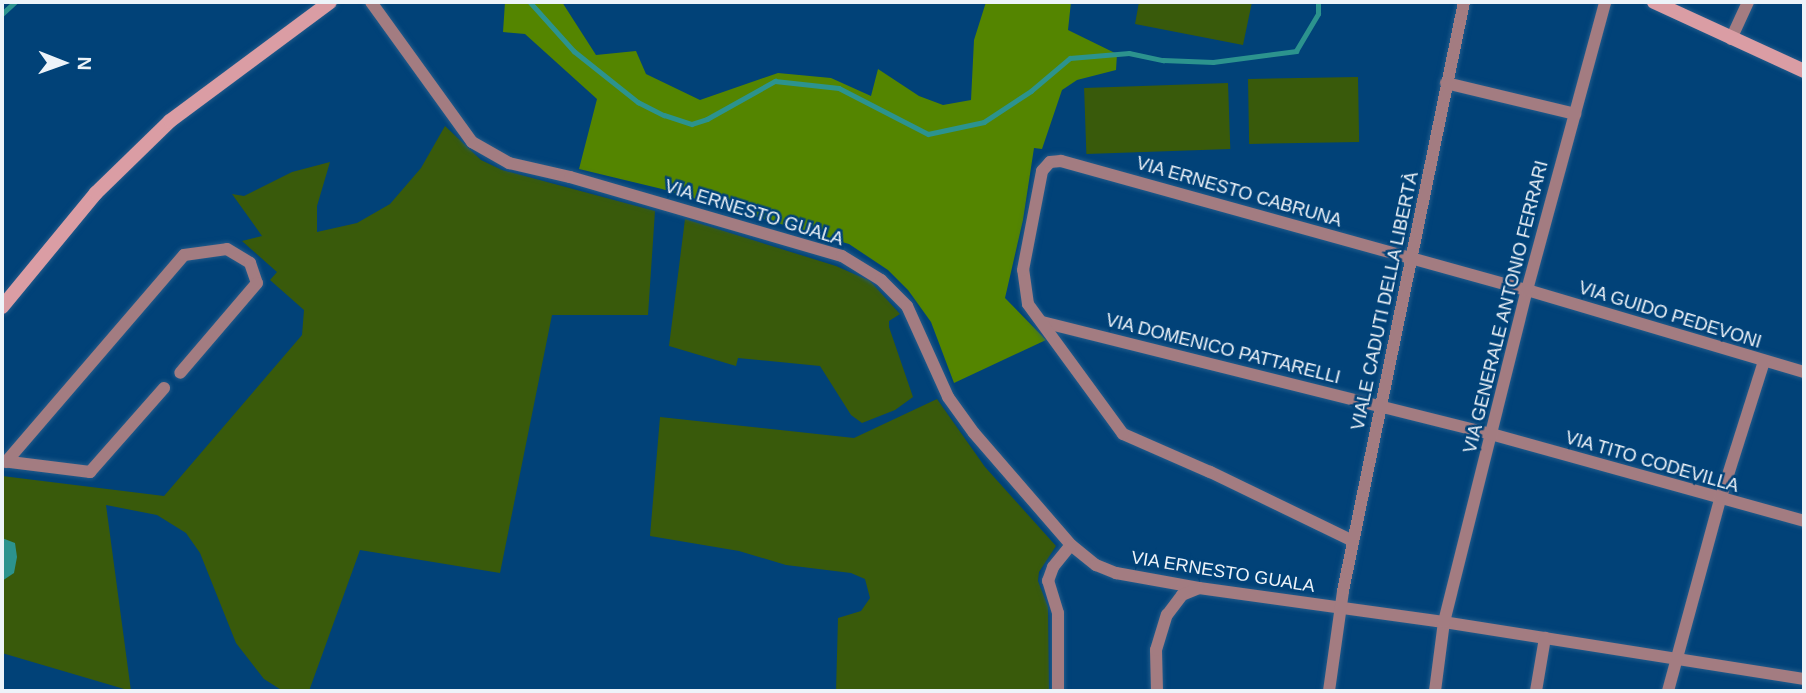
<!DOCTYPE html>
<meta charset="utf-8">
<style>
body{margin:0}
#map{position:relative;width:1806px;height:693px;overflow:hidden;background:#014278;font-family:Arial,sans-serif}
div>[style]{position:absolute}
.green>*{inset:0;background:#395a0b;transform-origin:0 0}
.forest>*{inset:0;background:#548500}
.water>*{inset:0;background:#2c938e}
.stream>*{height:4.5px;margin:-2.25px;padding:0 2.25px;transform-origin:2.25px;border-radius:2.25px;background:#2c938e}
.roads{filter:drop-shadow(0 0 2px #225b8a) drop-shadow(0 0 2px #225b8a)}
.street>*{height:12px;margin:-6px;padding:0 6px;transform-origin:6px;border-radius:6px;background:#a37c81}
.secondary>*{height:14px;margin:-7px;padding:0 7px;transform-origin:7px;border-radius:7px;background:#da9da4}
span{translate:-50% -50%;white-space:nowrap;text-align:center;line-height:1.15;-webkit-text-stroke:5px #014278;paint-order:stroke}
.street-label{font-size:18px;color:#edf3f9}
.frame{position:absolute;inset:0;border:4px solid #edf3f9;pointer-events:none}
.north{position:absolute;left:28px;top:28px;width:70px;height:70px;-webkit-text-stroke:5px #014278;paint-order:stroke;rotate:91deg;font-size:19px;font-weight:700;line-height:28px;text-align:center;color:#edf3f9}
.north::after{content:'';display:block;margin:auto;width:24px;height:32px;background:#edf3f9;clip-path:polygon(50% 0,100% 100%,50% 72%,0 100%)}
</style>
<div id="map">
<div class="green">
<i style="clip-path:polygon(1139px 2px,1252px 2px,1243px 45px,1135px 24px)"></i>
<i style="left:1358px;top:77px;width:65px;height:110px;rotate:89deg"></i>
<i style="left:1228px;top:83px;width:66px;height:144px;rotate:88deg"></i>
<i style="clip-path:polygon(445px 126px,481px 160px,502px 170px,655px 211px,648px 315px,552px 315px,500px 573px,360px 550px,309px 691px,283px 691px,264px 679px,236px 643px,200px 553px,186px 533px,157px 515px,106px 505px,131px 691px,2px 653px,2px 476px,164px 496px,302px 335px,304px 310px,270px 280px,277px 272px,242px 241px,262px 236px,232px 194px,244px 196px,292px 172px,330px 162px,317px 206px,317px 232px,357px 223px,390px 204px,421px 168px)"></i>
<i style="clip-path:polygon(685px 219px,836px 266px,870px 281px,900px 314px,889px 321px,889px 327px,913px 397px,895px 410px,862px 423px,851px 415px,820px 366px,738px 358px,736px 366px,669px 346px)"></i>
<i style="clip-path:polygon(937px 399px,985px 467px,1056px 546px,1039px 572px,1038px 581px,1048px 607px,1049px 691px,836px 691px,838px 618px,861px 611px,870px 598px,865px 579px,851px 573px,786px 565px,739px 551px,650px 536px,660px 417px,854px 438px)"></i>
</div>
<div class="forest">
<i style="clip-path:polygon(505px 2px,562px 2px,596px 55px,636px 51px,646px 74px,700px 100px,778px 73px,831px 78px,871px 96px,878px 69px,919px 96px,943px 105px,971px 100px,974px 40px,986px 2px,1071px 2px,1068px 30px,1117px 54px,1116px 70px,1077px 80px,1062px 90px,1042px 149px,1034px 148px,1023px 220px,1005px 298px,1046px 340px,954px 383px,931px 322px,908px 290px,888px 270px,849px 244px,662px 189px,579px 169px,597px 99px,525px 34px,503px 32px)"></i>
</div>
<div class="water">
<i style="clip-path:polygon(2px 538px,15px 543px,17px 557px,14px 573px,2px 581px)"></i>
</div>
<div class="stream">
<i style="left:530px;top:2px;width:66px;rotate:48.1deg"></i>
<i style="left:574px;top:51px;width:82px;rotate:38.6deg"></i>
<i style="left:638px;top:102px;width:29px;rotate:27deg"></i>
<i style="left:664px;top:115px;width:29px;rotate:18deg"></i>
<i style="left:692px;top:124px;width:16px;rotate:-18deg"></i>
<i style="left:707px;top:119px;width:78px;rotate:-29.2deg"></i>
<i style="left:775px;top:81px;width:64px;rotate:6.2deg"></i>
<i style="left:839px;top:88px;width:100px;rotate:27.3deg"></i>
<i style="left:928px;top:134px;width:57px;rotate:-12.1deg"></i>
<i style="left:984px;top:122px;width:56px;rotate:-33.4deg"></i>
<i style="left:1031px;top:91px;width:51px;rotate:-40.2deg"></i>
<i style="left:1070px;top:58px;width:59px;rotate:-4.8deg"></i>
<i style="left:1129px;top:53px;width:35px;rotate:12deg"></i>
<i style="left:1163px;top:60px;width:50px;rotate:2.3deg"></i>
<i style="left:1213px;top:62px;width:84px;rotate:-7.5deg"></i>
<i style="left:1296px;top:51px;width:43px;rotate:-59.3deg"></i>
<i style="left:1318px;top:14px;width:12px;rotate:-90deg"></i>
<i style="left:2px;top:14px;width:18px;rotate:-43deg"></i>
</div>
<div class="roads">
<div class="street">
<i style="left:371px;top:2px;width:173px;rotate:54.2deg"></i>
<i style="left:472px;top:142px;width:43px;rotate:29.6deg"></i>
<i style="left:509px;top:163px;width:63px;rotate:12.9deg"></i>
<i style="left:570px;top:177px;width:283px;rotate:16.2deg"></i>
<i style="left:842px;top:256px;width:46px;rotate:31.6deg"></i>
<i style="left:881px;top:280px;width:37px;rotate:45deg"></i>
<i style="left:907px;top:306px;width:100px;rotate:65.7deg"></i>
<i style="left:948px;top:397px;width:44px;rotate:54.2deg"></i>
<i style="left:974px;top:433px;width:148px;rotate:49.1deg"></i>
<i style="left:1071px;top:545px;width:32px;rotate:39deg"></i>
<i style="left:1096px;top:565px;width:22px;rotate:22deg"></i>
<i style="left:1116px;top:573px;width:84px;rotate:10.2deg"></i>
<i style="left:1199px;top:588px;width:247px;rotate:7.9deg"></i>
<i style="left:1444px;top:622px;width:364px;rotate:9deg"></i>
<i style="left:1731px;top:39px;width:41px;rotate:-65.3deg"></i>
<i style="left:1446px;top:83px;width:133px;rotate:13.5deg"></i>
<i style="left:1042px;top:322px;width:463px;rotate:14deg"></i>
<i style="left:1491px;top:434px;width:325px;rotate:15.5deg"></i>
<i style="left:2px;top:461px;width:89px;rotate:7.1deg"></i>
<i style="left:90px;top:472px;width:112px;rotate:-48.6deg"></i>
<i style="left:6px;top:462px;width:273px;rotate:-49.3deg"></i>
<i style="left:184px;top:255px;width:43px;rotate:-7.9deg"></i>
<i style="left:227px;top:249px;width:27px;rotate:31deg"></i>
<i style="left:250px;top:263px;width:21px;rotate:71deg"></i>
<i style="left:257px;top:283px;width:118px;rotate:130.5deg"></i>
<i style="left:1353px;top:541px;width:159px;rotate:-154.2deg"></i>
<i style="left:1210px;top:472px;width:95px;rotate:-156.4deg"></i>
<i style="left:1123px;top:434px;width:161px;rotate:-126.2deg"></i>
<i style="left:1028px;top:304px;width:34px;rotate:-98deg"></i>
<i style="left:1023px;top:270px;width:101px;rotate:-79.1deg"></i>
<i style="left:1042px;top:171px;width:12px;rotate:-48deg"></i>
<i style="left:1050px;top:162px;width:11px;rotate:-5deg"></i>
<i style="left:1061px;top:161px;width:484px;rotate:15.5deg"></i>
<i style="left:1527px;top:290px;width:289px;rotate:16.5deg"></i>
<i style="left:1058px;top:691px;width:78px;rotate:-90deg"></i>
<i style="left:1058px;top:613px;width:34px;rotate:-107deg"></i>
<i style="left:1048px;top:581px;width:15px;rotate:-70deg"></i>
<i style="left:1053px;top:567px;width:28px;rotate:-51deg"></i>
<i style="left:1157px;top:691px;width:41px;rotate:-91.4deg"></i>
<i style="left:1156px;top:650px;width:37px;rotate:-73deg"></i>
<i style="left:1167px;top:615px;width:25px;rotate:-53deg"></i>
<i style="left:1182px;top:595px;width:18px;rotate:-22deg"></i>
<i style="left:1329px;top:691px;width:101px;rotate:-82deg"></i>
<i style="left:1343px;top:591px;width:601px;rotate:-78.39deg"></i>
<i style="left:1435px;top:691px;width:70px;rotate:-82.6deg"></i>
<i style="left:1444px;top:622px;width:342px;rotate:-76deg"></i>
<i style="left:1527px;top:290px;width:298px;rotate:-74.8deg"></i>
<i style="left:1536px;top:691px;width:54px;rotate:-80.4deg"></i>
<i style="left:1668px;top:691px;width:198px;rotate:-74.8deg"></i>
<i style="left:1720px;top:500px;width:146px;rotate:-72.4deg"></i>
</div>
<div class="secondary">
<i style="left:1654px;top:2px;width:165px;rotate:24.7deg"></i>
<i style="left:2px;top:307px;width:148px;rotate:-50.5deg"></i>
<i style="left:96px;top:193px;width:103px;rotate:-44.2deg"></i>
<i style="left:170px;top:121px;width:199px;rotate:-36.6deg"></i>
</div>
</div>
<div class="street-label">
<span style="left:1239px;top:192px;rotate:16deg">VIA ERNESTO CABRUNA</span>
<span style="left:754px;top:213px;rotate:17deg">VIA ERNESTO GUALA</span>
<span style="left:1385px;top:301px;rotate:-78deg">VIALE CADUTI DELLA LIBERTÀ</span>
<span style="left:1506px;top:307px;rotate:-76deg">VIA GENERALE ANTONIO FERRARI</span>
<span style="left:1670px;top:315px;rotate:17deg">VIA GUIDO PEDEVONI</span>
<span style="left:1223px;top:349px;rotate:14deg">VIA DOMENICO PATTARELLI</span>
<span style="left:1652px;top:462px;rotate:16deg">VIA TITO CODEVILLA</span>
<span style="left:1223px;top:572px;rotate:9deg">VIA ERNESTO GUALA</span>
</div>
<div class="frame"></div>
<div class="north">N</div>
</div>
